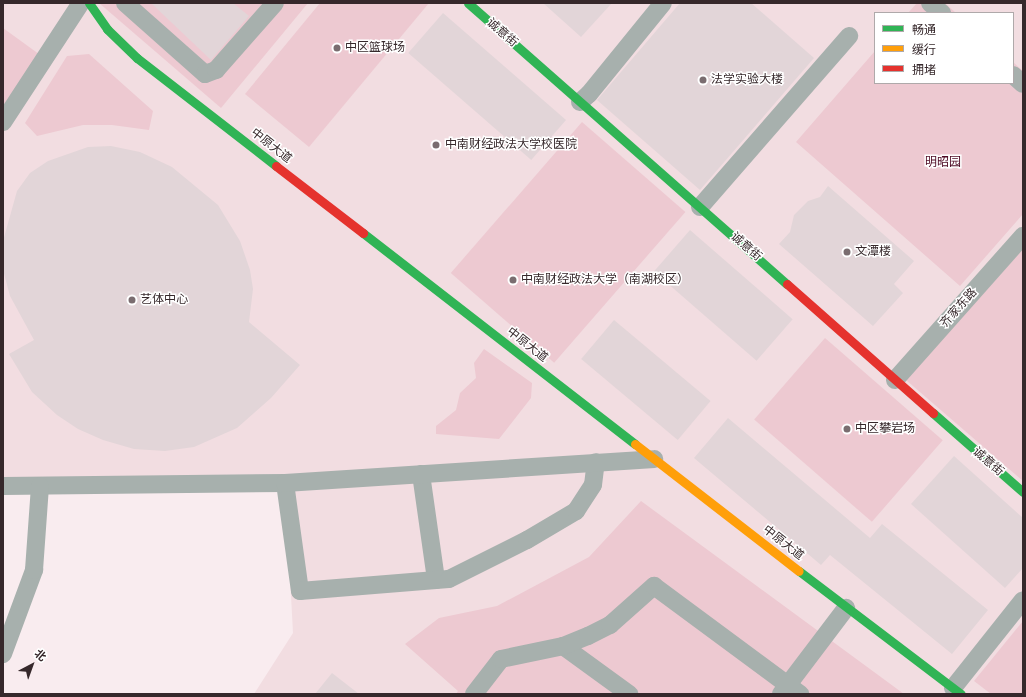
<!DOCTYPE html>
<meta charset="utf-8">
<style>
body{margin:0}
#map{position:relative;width:1026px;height:697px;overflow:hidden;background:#f9ecef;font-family:"Alegreya Sans","Noto Sans SC",sans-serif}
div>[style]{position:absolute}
.built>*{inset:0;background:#f2dde1}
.green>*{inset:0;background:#edc9d1;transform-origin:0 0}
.building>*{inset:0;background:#e2d5d8;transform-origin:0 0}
.street>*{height:18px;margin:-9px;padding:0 9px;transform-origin:9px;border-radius:9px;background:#a7b0ad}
.fast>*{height:9px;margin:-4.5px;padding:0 4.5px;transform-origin:4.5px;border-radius:4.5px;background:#30b455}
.slow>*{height:9px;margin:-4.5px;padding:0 4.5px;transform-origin:4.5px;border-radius:4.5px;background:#ff9f0a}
.jam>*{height:9px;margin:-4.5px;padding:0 4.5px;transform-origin:4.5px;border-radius:4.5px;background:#e5322d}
.dots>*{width:11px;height:11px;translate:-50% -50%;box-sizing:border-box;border:2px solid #fff;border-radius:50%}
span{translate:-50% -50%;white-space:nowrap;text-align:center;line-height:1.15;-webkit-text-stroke:3px #fff;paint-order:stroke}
.street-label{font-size:12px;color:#36282b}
.poi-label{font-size:12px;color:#36282b}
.left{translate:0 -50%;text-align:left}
.park-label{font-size:12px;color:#4d0923}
.frame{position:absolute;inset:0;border:4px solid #36282b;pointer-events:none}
.legend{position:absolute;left:874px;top:12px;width:140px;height:72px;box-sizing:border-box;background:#fff;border:1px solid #afa9aa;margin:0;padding:5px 7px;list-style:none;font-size:12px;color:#36282b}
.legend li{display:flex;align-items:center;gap:8px;height:20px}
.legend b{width:20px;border:1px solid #afa9aa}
.north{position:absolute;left:12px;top:645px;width:40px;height:40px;-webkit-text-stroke:3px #fff;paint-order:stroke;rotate:41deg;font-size:11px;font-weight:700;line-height:16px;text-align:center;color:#36282b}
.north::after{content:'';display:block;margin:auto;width:14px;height:18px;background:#36282b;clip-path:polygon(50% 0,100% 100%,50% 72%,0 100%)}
</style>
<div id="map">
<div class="built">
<i style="clip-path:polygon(evenodd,3px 3px,1023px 3px,1023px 694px,254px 694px,293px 633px,285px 483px,3px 477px,3px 3px,875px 13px,1013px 13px,1013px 83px,875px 83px,875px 13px)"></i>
</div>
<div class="green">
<i style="clip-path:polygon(99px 3px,308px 3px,221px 108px)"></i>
<i style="clip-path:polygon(320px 3px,429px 3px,309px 147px,245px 94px)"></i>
<i style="clip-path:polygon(917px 3px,945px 3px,956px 13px,908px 13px)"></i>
<i style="clip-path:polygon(3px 28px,43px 57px,3px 117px)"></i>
<i style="clip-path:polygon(875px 51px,875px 83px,1013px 83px,1013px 62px,1023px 71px,1023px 214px,960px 286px,796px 142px)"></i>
<i style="clip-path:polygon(89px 54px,153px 111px,149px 130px,112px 125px,83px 125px,37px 136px,25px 123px,67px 56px)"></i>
<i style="left:582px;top:122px;width:137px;height:200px;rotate:41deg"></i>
<i style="clip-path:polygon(1023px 249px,1023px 481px,906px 380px)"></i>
<i style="left:825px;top:338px;width:156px;height:108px;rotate:41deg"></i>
<i style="clip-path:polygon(484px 349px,532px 383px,531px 398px,499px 439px,436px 434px,436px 426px,456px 410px,460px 393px,476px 378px,474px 363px)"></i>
<i style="clip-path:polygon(641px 501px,904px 694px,456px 694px,458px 691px,405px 644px,439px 618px,497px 606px,589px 557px)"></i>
<i style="clip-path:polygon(1023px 621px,1023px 694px,991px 694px,974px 681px)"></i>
</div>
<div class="building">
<i style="clip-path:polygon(151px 3px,233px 3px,249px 16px,211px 60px)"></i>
<i style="clip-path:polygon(543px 3px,612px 3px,581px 37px)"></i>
<i style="clip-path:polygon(680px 3px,751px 3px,814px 58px,700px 190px,597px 100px)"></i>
<i style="left:443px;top:13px;width:163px;height:53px;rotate:41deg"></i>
<i style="clip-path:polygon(111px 146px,140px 152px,172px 167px,218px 205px,240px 241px,250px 270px,253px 289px,249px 322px,300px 365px,271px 398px,237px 428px,194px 447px,165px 451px,134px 449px,103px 440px,78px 429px,57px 415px,32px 392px,9px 354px,34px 340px,10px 296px,3px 270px,3px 241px,17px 191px,30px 173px,48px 161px,88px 147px)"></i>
<i style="clip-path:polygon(828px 186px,914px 261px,894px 284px,903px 293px,873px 326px,779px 244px,790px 232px,794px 215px,808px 201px,820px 197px)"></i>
<i style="left:690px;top:230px;width:136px;height:55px;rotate:41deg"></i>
<i style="left:614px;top:320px;width:126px;height:51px;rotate:40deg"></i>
<i style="clip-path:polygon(728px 418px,870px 538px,882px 524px,988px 610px,952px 654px,830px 555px,821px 565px,694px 458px)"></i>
<i style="clip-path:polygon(954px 456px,1023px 518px,1023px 568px,1005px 588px,911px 504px)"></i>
<i style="clip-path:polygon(332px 673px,359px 694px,315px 694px)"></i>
</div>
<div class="street">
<i style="left:125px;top:3px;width:107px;rotate:41.6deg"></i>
<i style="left:205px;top:74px;width:12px;rotate:-20deg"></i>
<i style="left:216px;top:70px;width:89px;rotate:-48.6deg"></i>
<i style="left:930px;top:3px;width:16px;rotate:40deg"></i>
<i style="left:1013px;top:75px;width:13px;rotate:42deg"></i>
<i style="left:580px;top:102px;width:12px;rotate:-42deg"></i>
<i style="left:589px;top:94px;width:117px;rotate:-50.9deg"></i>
<i style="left:3px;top:122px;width:142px;rotate:-56.8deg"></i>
<i style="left:700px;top:207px;width:227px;rotate:-48.9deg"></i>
<i style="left:895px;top:380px;width:193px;rotate:-48.4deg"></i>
<i style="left:421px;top:474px;width:107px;rotate:81.9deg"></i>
<i style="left:285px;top:483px;width:109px;rotate:82.1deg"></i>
<i style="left:300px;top:591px;width:149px;rotate:-4.6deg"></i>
<i style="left:449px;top:579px;width:87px;rotate:-26.6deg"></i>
<i style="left:527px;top:540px;width:57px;rotate:-30.6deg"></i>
<i style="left:576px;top:511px;width:31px;rotate:-57deg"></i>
<i style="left:593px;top:485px;width:23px;rotate:-83deg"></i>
<i style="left:3px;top:486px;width:282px;rotate:-0.6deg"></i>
<i style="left:285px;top:483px;width:370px;rotate:-3.7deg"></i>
<i style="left:563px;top:646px;width:82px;rotate:36deg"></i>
<i style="left:3px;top:654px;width:90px;rotate:-69.7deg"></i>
<i style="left:34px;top:570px;width:84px;rotate:-85.9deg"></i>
<i style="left:953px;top:688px;width:112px;rotate:-51.5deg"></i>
<i style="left:474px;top:694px;width:44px;rotate:-52.4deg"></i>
<i style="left:501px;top:659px;width:63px;rotate:-11.8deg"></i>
<i style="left:563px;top:646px;width:27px;rotate:-22deg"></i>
<i style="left:588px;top:636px;width:25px;rotate:-27deg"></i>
<i style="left:610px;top:625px;width:59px;rotate:-41.6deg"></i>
<i style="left:654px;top:586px;width:182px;rotate:36.5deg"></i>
<i style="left:781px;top:694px;width:108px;rotate:-52.9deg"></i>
</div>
<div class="fast">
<i style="left:89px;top:3px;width:32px;rotate:55deg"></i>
<i style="left:107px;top:29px;width:42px;rotate:44deg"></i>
<i style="left:137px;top:58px;width:176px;rotate:37.8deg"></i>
<i style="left:468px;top:3px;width:425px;rotate:41.4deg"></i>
<i style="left:363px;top:233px;width:344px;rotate:37.8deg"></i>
<i style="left:933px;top:413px;width:120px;rotate:41.3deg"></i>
<i style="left:799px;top:571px;width:203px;rotate:37.2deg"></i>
</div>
<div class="slow">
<i style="left:635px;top:444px;width:207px;rotate:37.8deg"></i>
</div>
<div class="jam">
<i style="left:276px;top:166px;width:110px;rotate:37.6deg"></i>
<i style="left:787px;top:284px;width:195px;rotate:41.5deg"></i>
</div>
<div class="dots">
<i style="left:337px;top:48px;background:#7a6d70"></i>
<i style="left:703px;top:80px;background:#7a6d70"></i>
<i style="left:436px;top:145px;background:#7a6d70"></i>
<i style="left:847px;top:252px;background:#7a6d70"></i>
<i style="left:513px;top:280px;background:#7a6d70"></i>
<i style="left:132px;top:300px;background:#7a6d70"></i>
<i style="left:847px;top:429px;background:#7a6d70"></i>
</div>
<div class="street-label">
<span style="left:502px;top:33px;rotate:41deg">诚意街</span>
<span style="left:271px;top:146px;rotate:38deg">中原大道</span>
<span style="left:746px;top:247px;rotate:41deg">诚意街</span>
<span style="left:959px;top:308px;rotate:-48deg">齐家东路</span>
<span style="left:527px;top:345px;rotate:38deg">中原大道</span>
<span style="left:988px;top:462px;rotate:41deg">诚意街</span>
<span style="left:783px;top:543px;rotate:38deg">中原大道</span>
</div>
<div class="poi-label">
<span class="left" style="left:345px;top:48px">中区篮球场</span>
<span class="left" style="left:711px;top:80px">法学实验大楼</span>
<span class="left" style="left:445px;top:145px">中南财经政法大学校医院</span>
<span class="left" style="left:855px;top:252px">文潭楼</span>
<span class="left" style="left:521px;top:280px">中南财经政法大学（南湖校区）</span>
<span class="left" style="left:140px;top:300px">艺体中心</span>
<span class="left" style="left:855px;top:429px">中区攀岩场</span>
</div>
<div class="park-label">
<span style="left:943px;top:163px">明昭园</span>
</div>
<div class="frame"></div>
<ul class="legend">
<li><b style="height:5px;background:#30b455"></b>畅通</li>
<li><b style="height:5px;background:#ff9f0a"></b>缓行</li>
<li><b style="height:5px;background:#e5322d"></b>拥堵</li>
</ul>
<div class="north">北</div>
</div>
